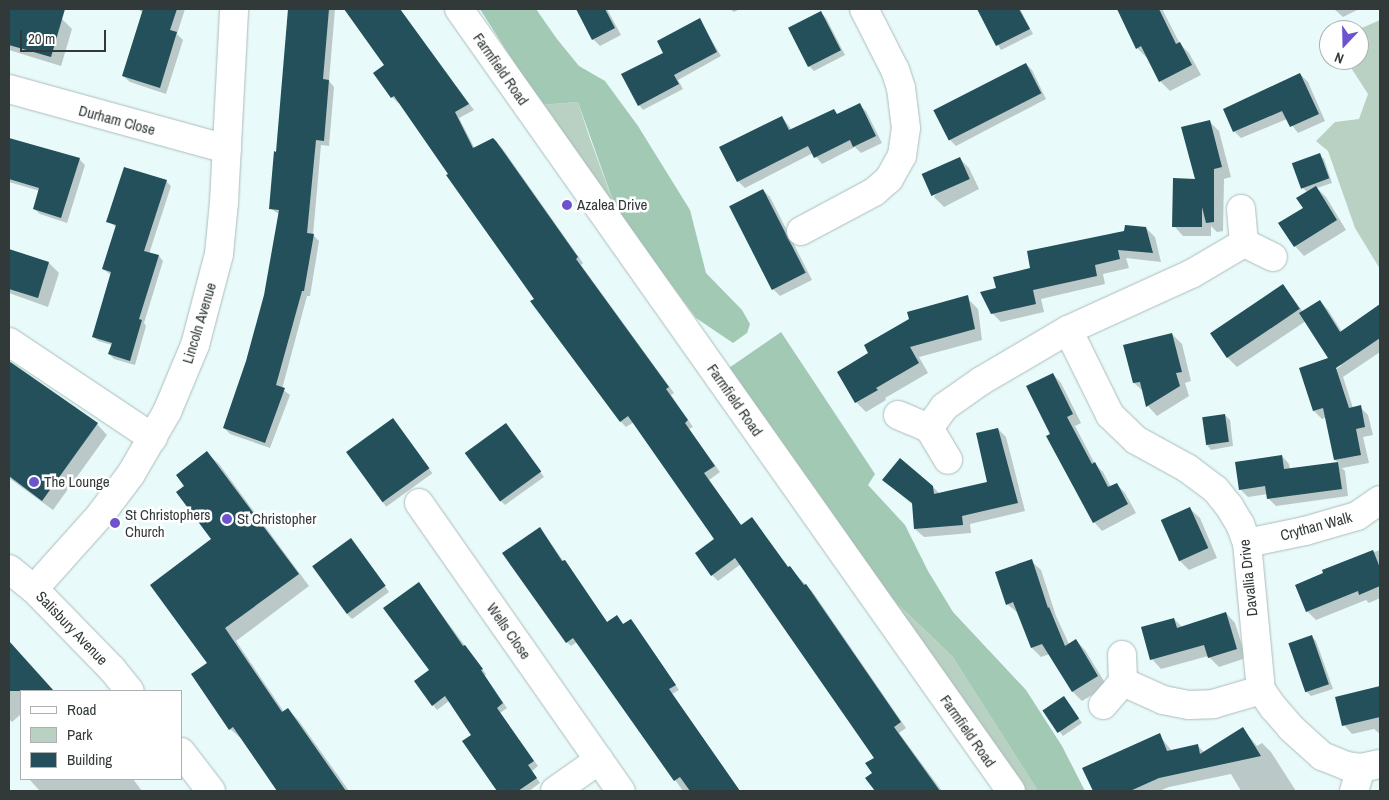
<!DOCTYPE html>
<style>
body{margin:0}
#map{position:relative;width:1389px;height:800px;overflow:hidden;background:#e9fafa;font-family:"Archivo Narrow",sans-serif}
div>[style]{position:absolute}
.green>*{inset:0;background:#b9d1c3}
.forest>*{inset:0;background:#a2c9b4}
.shadow>*{inset:0;background:#0003;transform-origin:0 0}
.building>*{inset:0;background:#23505a;transform-origin:0 0}
.roads{filter:drop-shadow(0 0 1px #abbcbc) drop-shadow(0 0 1px #abbcbc)}
.street>*{height:28px;margin:-14px;padding:0 14px;transform-origin:14px;border-radius:14px;background:#fff}
.dots>*{width:14px;height:14px;translate:-50% -50%;box-sizing:border-box;border:2px solid #fff;border-radius:50%}
span{translate:-50% -50%;white-space:nowrap;text-align:center;line-height:1.15;-webkit-text-stroke:5px #fff;paint-order:stroke}
.street-label{font-size:15px;color:#323939}
.poi-label{font-size:15px;color:#323939}
.left{translate:0 -50%;text-align:left}
.frame{position:absolute;inset:0;border:10px solid #323939;pointer-events:none}
.legend{position:absolute;left:20px;top:690px;width:162px;height:90px;box-sizing:border-box;background:#fff;border:1px solid #adb0b0;margin:0;padding:6px 9px;list-style:none;font-size:15px;color:#323939}
.legend li{display:flex;align-items:center;gap:10px;height:25px}
.legend b{width:25px;border:1px solid #adb0b0}
.north{position:absolute;left:1319px;top:20px;width:50px;height:50px;box-sizing:border-box;background:#fff;border:1px solid #adb0b0;border-radius:50%;rotate:201deg;font-size:14px;font-weight:700;line-height:20px;text-align:center;color:#323939}
.north::after{content:'';display:block;margin:auto;width:18px;height:22px;background:#6d54ce;clip-path:polygon(50% 0,100% 100%,50% 72%,0 100%)}
.scale{position:absolute;left:20px;top:30px;width:86px;height:22px;box-sizing:border-box;border:2px solid #323939;border-top:0;padding-left:6px;font-size:15px;line-height:18px;white-space:nowrap;color:#323939;-webkit-text-stroke:4px #fff;paint-order:stroke}
</style>
<div id="map">
<div class="green">
<i style="clip-path:polygon(1380px 20px,1380px 269px,1355px 228px,1328px 151px,1316px 141px,1335px 122px,1359px 119px,1368px 94px,1346px 60px,1359px 60px,1357px 30px)"></i>
<i style="clip-path:polygon(578px 102px,589px 136px,617px 212px,541px 105px)"></i>
<i style="clip-path:polygon(882px 589px,952px 656px,1038px 791px,1025px 791px,900px 620px)"></i>
</div>
<div class="forest">
<i style="clip-path:polygon(480px 9px,536px 9px,557px 39px,579px 66px,605px 81px,638px 126px,690px 210px,706px 273px,742px 310px,750px 324px,747px 333px,733px 343px,696px 318px,617px 212px,578px 102px,541px 105px)"></i>
<i style="clip-path:polygon(781px 332px,875px 474px,868px 485px,905px 525px,928px 571px,953px 612px,1026px 690px,1062px 746px,1085px 791px,1038px 791px,952px 656px,882px 589px,726px 370px)"></i>
</div>
<div class="shadow">
<i style="clip-path:polygon(9px 9px,28px 9px,62px 19px,72px 29px,61px 66px,9px 50px)"></i>
<i style="clip-path:polygon(138px 9px,185px 9px,177px 34px,183px 40px,166px 94px,130px 82px,123px 76px,143px 13px)"></i>
<i style="clip-path:polygon(290px 9px,335px 9px,329px 81px,334px 87px,329px 146px,321px 145px,313px 235px,319px 241px,310px 296px,307px 296px,282px 389px,290px 395px,270px 448px,230px 434px,224px 428px,247px 362px,265px 295px,279px 214px,270px 208px,278px 153px)"></i>
<i style="clip-path:polygon(346px 9px,400px 9px,474px 110px,459px 118px,475px 149px,496px 142px,502px 148px,583px 263px,581px 265px,674px 393px,671px 395px,693px 427px,689px 429px,720px 472px,709px 480px,742px 526px,752px 519px,789px 568px,812px 591px,906px 728px,899px 733px,942px 791px,876px 791px,866px 778px,873px 773px,875px 758px,741px 564px,718px 581px,712px 575px,716px 539px,634px 422px,626px 427px,621px 422px,400px 102px,398px 103px,392px 97px,375px 73px,386px 65px)"></i>
<i style="clip-path:polygon(577px 9px,607px 9px,621px 35px,600px 46px,593px 39px)"></i>
<i style="clip-path:polygon(730px 9px,740px 9px,734px 12px)"></i>
<i style="clip-path:polygon(978px 9px,1020px 9px,1033px 34px,1001px 50px)"></i>
<i style="clip-path:polygon(1123px 9px,1162px 9px,1180px 44px,1189px 53px,1201px 75px,1170px 91px,1160px 81px,1147px 58px,1137px 48px)"></i>
<i style="clip-path:polygon(1334px 9px,1359px 9px,1343px 17px)"></i>
<i style="clip-path:polygon(821px 13px,826px 18px,845px 55px,814px 71px,809px 66px)"></i>
<i style="clip-path:polygon(699px 19px,721px 56px,678px 80px,683px 89px,643px 110px,639px 105px,664px 54px)"></i>
<i style="clip-path:polygon(1026px 64px,1032px 70px,1046px 99px,956px 146px,950px 140px)"></i>
<i style="clip-path:polygon(1300px 74px,1308px 82px,1325px 121px,1298px 133px,1287px 119px,1241px 138px,1234px 131px)"></i>
<i style="clip-path:polygon(859px 105px,866px 111px,882px 143px,861px 153px,855px 147px,822px 164px,813px 153px,745px 188px,738px 181px,782px 117px,792px 130px,833px 110px,838px 115px)"></i>
<i style="clip-path:polygon(1209px 121px,1219px 131px,1231px 177px,1224px 179px,1223px 231px,1217px 232px,1211px 226px,1211px 236px,1183px 236px,1174px 226px,1197px 180px)"></i>
<i style="clip-path:polygon(9px 139px,79px 159px,85px 165px,67px 223px,40px 214px,34px 209px,40px 191px,9px 182px)"></i>
<i style="clip-path:polygon(1319px 155px,1324px 159px,1332px 183px,1317px 188px,1326px 197px,1346px 230px,1304px 256px,1295px 246px,1308px 193px,1302px 187px)"></i>
<i style="clip-path:polygon(959px 158px,969px 168px,979px 189px,944px 207px,934px 197px)"></i>
<i style="clip-path:polygon(166px 181px,171px 186px,149px 254px,159px 256px,163px 261px,144px 323px,146px 326px,135px 365px,114px 359px,109px 354px,112px 345px,98px 341px,93px 336px,111px 275px,103px 269px,116px 227px,108px 221px)"></i>
<i style="clip-path:polygon(763px 190px,770px 197px,812px 280px,780px 296px,773px 289px)"></i>
<i style="clip-path:polygon(1146px 228px,1155px 237px,1161px 262px,1126px 258px,1129px 268px,1103px 274px,1105px 284px,1041px 299px,1044px 312px,1001px 322px,992px 313px,1032px 269px)"></i>
<i style="clip-path:polygon(12px 252px,49px 263px,59px 273px,48px 307px,9px 293px,9px 263px)"></i>
<i style="clip-path:polygon(evenodd,1283px 285px,1303px 312px,1320px 301px,1328px 310px,1342px 332px,1380px 306px,1380px 352px,1343px 377px,1353px 408px,1360px 407px,1368px 415px,1373px 435px,1363px 437px,1369px 463px,1342px 468px,1345px 471px,1348px 496px,1276px 506px,1268px 498px,1268px 494px,1248px 497px,1241px 490px,1236px 463px,1282px 456px,1289px 464px,1290px 470px,1339px 463px,1335px 460px,1327px 417px,1322px 419px,1314px 411px,1330px 359px,1306px 321px,1237px 367px,1227px 357px,1283px 285px,1342px 365px,1331px 373px,1336px 366px,1342px 365px)"></i>
<i style="clip-path:polygon(968px 299px,978px 309px,982px 340px,919px 357px,928px 373px,885px 398px,886px 400px,866px 412px,856px 402px,838px 372px)"></i>
<i style="clip-path:polygon(1172px 334px,1182px 344px,1191px 381px,1185px 383px,1189px 396px,1157px 416px,1148px 406px,1144px 392px,1134px 383px)"></i>
<i style="clip-path:polygon(9px 362px,97px 424px,107px 435px,53px 510px,9px 478px)"></i>
<i style="clip-path:polygon(1053px 374px,1061px 383px,1081px 423px,1075px 426px,1095px 464px,1103px 472px,1111px 487px,1117px 484px,1125px 493px,1136px 513px,1102px 531px,1094px 522px,1052px 434px)"></i>
<i style="clip-path:polygon(1225px 415px,1230px 420px,1233px 446px,1211px 450px,1207px 445px)"></i>
<i style="left:393px;top:419px;width:67px;height:57px;rotate:54deg"></i>
<i style="clip-path:polygon(506px 424px,544px 477px,505px 505px,500px 500px)"></i>
<i style="clip-path:polygon(998px 429px,1006px 437px,1025px 511px,970px 524px,971px 533px,924px 537px,915px 529px,913px 505px,884px 480px,933px 487px,940px 494px,988px 482px)"></i>
<i style="clip-path:polygon(207px 453px,219px 464px,309px 586px,236px 641px,284px 712px,288px 709px,299px 721px,349px 791px,280px 791px,243px 740px,230px 729px,193px 674px,209px 663px,212px 540px,185px 486px)"></i>
<i style="clip-path:polygon(1190px 509px,1200px 518px,1217px 558px,1189px 570px,1179px 560px)"></i>
<i style="clip-path:polygon(544px 534px,608px 623px,617px 617px,624px 625px,635px 625px,679px 690px,672px 694px,740px 791px,683px 791px,577px 642px,571px 646px,567px 642px)"></i>
<i style="clip-path:polygon(351px 539px,389px 592px,352px 619px,347px 614px)"></i>
<i style="clip-path:polygon(1380px 550px,1380px 598px,1369px 603px,1366px 600px,1316px 620px,1307px 611px,1297px 585px,1325px 574px,1323px 570px)"></i>
<i style="clip-path:polygon(1031px 561px,1041px 570px,1056px 616px,1069px 644px,1076px 640px,1085px 650px,1107px 686px,1082px 701px,1073px 692px,1050px 654px,1041px 657px,1032px 648px,1018px 613px,1007px 604px)"></i>
<i style="clip-path:polygon(419px 584px,486px 674px,485px 676px,507px 708px,500px 713px,538px 766px,532px 771px,540px 783px,529px 791px,498px 791px,464px 741px,473px 735px,449px 701px,437px 710px,433px 705px,431px 670px)"></i>
<i style="clip-path:polygon(1226px 613px,1235px 623px,1246px 658px,1219px 667px,1208px 656px,1161px 669px,1152px 659px,1174px 619px,1182px 627px)"></i>
<i style="clip-path:polygon(1311px 636px,1316px 641px,1333px 689px,1311px 696px,1307px 692px)"></i>
<i style="clip-path:polygon(9px 644px,53px 691px,21px 691px,21px 714px,12px 722px,9px 719px)"></i>
<i style="clip-path:polygon(1380px 687px,1380px 734px,1374px 729px,1352px 734px,1344px 725px,1337px 698px)"></i>
<i style="clip-path:polygon(1068px 702px,1082px 723px,1063px 736px,1044px 711px)"></i>
<i style="clip-path:polygon(1243px 729px,1257px 746px,1262px 743px,1271px 752px,1296px 791px,1241px 791px,1231px 774px,1169px 787px,1159px 791px,1095px 791px,1084px 768px,1159px 735px,1172px 751px,1197px 745px,1204px 752px)"></i>
<i style="clip-path:polygon(29px 779px,133px 779px,142px 791px,40px 791px)"></i>
</div>
<div class="building">
<i style="clip-path:polygon(9px 9px,65px 9px,51px 57px,9px 45px)"></i>
<i style="clip-path:polygon(143px 9px,177px 9px,170px 30px,177px 32px,160px 88px,122px 76px)"></i>
<i style="clip-path:polygon(288px 9px,329px 9px,323px 79px,329px 80px,324px 141px,316px 140px,307px 233px,314px 234px,304px 291px,302px 291px,276px 385px,285px 388px,265px 443px,223px 428px,246px 361px,264px 295px,279px 210px,269px 209px,274px 151px,276px 152px)"></i>
<i style="clip-path:polygon(344px 9px,400px 9px,469px 104px,455px 112px,473px 148px,493px 138px,496px 141px,578px 257px,576px 259px,669px 387px,666px 389px,688px 420px,685px 423px,715px 466px,704px 473px,741px 525px,752px 517px,788px 567px,790px 566px,804px 585px,806px 584px,901px 722px,894px 727px,940px 791px,875px 791px,865px 778px,872px 773px,865px 763px,874px 758px,735px 558px,711px 576px,695px 553px,714px 539px,628px 416px,620px 422px,530px 301px,534px 299px,446px 175px,448px 174px,394px 96px,391px 98px,373px 73px,384px 65px)"></i>
<i style="clip-path:polygon(576px 9px,605px 9px,615px 28px,592px 40px)"></i>
<i style="clip-path:polygon(977px 9px,1019px 9px,1030px 29px,996px 46px)"></i>
<i style="clip-path:polygon(1117px 9px,1159px 9px,1176px 44px,1180px 42px,1192px 65px,1159px 82px,1141px 46px,1136px 49px)"></i>
<i style="left:821px;top:11px;width:44px;height:37px;rotate:63deg"></i>
<i style="clip-path:polygon(700px 18px,717px 52px,674px 75px,679px 84px,638px 106px,621px 74px,663px 53px,657px 41px)"></i>
<i style="left:1026px;top:63px;width:34px;height:104px;rotate:63deg"></i>
<i style="clip-path:polygon(1300px 73px,1319px 114px,1290px 127px,1282px 111px,1233px 132px,1223px 109px)"></i>
<i style="clip-path:polygon(860px 103px,876px 136px,853px 147px,850px 140px,814px 158px,808px 146px,737px 182px,719px 147px,782px 116px,789px 130px,834px 109px,837px 114px)"></i>
<i style="clip-path:polygon(1210px 120px,1222px 167px,1214px 169px,1214px 222px,1206px 223px,1202px 207px,1202px 227px,1172px 227px,1173px 178px,1195px 179px,1181px 127px)"></i>
<i style="clip-path:polygon(9px 138px,80px 158px,61px 218px,33px 209px,39px 188px,9px 179px)"></i>
<i style="left:1320px;top:153px;width:27px;height:30px;rotate:70deg"></i>
<i style="left:960px;top:157px;width:24px;height:42px;rotate:66deg"></i>
<i style="clip-path:polygon(124px 167px,167px 180px,144px 251px,159px 255px,139px 319px,142px 320px,130px 361px,108px 354px,112px 343px,92px 337px,111px 272px,102px 269px,116px 225px,106px 222px)"></i>
<i style="clip-path:polygon(1316px 186px,1337px 220px,1294px 247px,1278px 223px,1303px 208px,1296px 198px)"></i>
<i style="left:763px;top:189px;width:94px;height:38px;rotate:63deg"></i>
<i style="clip-path:polygon(1125px 225px,1146px 227px,1153px 253px,1118px 250px,1120px 259px,1095px 265px,1097px 276px,1033px 290px,1036px 304px,991px 314px,980px 292px,996px 288px,993px 277px,1030px 268px,1027px 251px,1124px 231px)"></i>
<i style="clip-path:polygon(9px 249px,49px 262px,38px 298px,9px 289px)"></i>
<i style="left:1283px;top:284px;width:30px;height:88px;rotate:56deg"></i>
<i style="clip-path:polygon(968px 295px,975px 329px,910px 347px,919px 363px,876px 388px,878px 390px,855px 403px,837px 372px,868px 353px,864px 345px,909px 319px,907px 312px)"></i>
<i style="clip-path:polygon(1320px 300px,1340px 332px,1380px 304px,1380px 338px,1336px 368px,1349px 408px,1361px 405px,1365px 427px,1356px 429px,1361px 455px,1334px 460px,1323px 408px,1313px 411px,1299px 368px,1328px 358px,1299px 313px)"></i>
<i style="clip-path:polygon(1172px 333px,1182px 372px,1176px 373px,1180px 386px,1146px 407px,1140px 382px,1133px 383px,1123px 345px)"></i>
<i style="clip-path:polygon(9px 361px,98px 423px,42px 501px,9px 476px)"></i>
<i style="clip-path:polygon(1053px 373px,1073px 414px,1067px 417px,1092px 464px,1095px 462px,1108px 487px,1117px 483px,1128px 504px,1093px 523px,1046px 436px,1050px 434px,1026px 386px)"></i>
<i style="left:1225px;top:414px;width:28px;height:23px;rotate:82deg"></i>
<i style="left:393px;top:418px;width:62px;height:58px;rotate:54deg"></i>
<i style="left:506px;top:423px;width:60px;height:51px;rotate:54deg"></i>
<i style="clip-path:polygon(998px 428px,1018px 503px,962px 516px,963px 525px,914px 529px,912px 503px,882px 480px,900px 458px,933px 486px,934px 494px,987px 482px,976px 433px)"></i>
<i style="clip-path:polygon(207px 451px,299px 574px,225px 628px,282px 712px,288px 708px,346px 791px,277px 791px,233px 727px,229px 730px,191px 674px,207px 663px,150px 585px,211px 539px,176px 492px,184px 486px,176px 475px)"></i>
<i style="clip-path:polygon(1282px 455px,1284px 469px,1338px 462px,1342px 489px,1267px 499px,1265px 486px,1239px 490px,1235px 462px)"></i>
<i style="left:1190px;top:507px;width:45px;height:32px;rotate:66deg"></i>
<i style="clip-path:polygon(540px 527px,562px 561px,565px 560px,607px 622px,617px 615px,623px 624px,631px 619px,676px 685px,669px 689px,740px 791px,690px 791px,680px 777px,674px 781px,573px 638px,566px 643px,502px 553px)"></i>
<i style="left:351px;top:538px;width:59px;height:48px;rotate:54deg"></i>
<i style="clip-path:polygon(1373px 550px,1380px 568px,1380px 586px,1359px 595px,1358px 591px,1306px 612px,1295px 585px,1323px 573px,1322px 570px)"></i>
<i style="clip-path:polygon(1032px 559px,1048px 608px,1049px 607px,1065px 646px,1076px 639px,1098px 676px,1072px 692px,1042px 644px,1031px 648px,1013px 602px,1006px 605px,995px 572px)"></i>
<i style="clip-path:polygon(419px 582px,463px 646px,465px 645px,483px 669px,481px 670px,503px 703px,497px 708px,534px 761px,528px 765px,537px 778px,518px 791px,497px 791px,462px 741px,471px 735px,445px 696px,432px 706px,414px 681px,429px 670px,383px 608px)"></i>
<i style="clip-path:polygon(1226px 612px,1237px 649px,1208px 658px,1204px 645px,1150px 660px,1141px 627px,1174px 618px,1177px 628px)"></i>
<i style="left:1312px;top:635px;width:52px;height:25px;rotate:71deg"></i>
<i style="clip-path:polygon(9px 641px,54px 691px,9px 691px)"></i>
<i style="clip-path:polygon(1380px 686px,1380px 717px,1342px 726px,1335px 697px)"></i>
<i style="left:1064px;top:696px;width:27px;height:26px;rotate:56deg"></i>
<i style="clip-path:polygon(1243px 727px,1261px 756px,1159px 778px,1130px 791px,1093px 791px,1082px 768px,1160px 733px,1167px 751px,1198px 744px,1200px 754px)"></i>
</div>
<div class="roads">
<div class="street">
<i style="left:459px;top:9px;width:957px;rotate:54.78deg"></i>
<i style="left:9px;top:89px;width:226px;rotate:15.4deg"></i>
<i style="left:1241px;top:209px;width:34px;rotate:85deg"></i>
<i style="left:1244px;top:243px;width:32px;rotate:26deg"></i>
<i style="left:801px;top:231px;width:83px;rotate:-28.1deg"></i>
<i style="left:874px;top:192px;width:20px;rotate:-41deg"></i>
<i style="left:889px;top:179px;width:26px;rotate:-61deg"></i>
<i style="left:902px;top:156px;width:28px;rotate:-82deg"></i>
<i style="left:906px;top:128px;width:40px;rotate:-97.1deg"></i>
<i style="left:901px;top:88px;width:19px;rotate:-108deg"></i>
<i style="left:895px;top:70px;width:68px;rotate:-116.9deg"></i>
<i style="left:1068px;top:330px;width:95px;rotate:63.7deg"></i>
<i style="left:1110px;top:415px;width:36px;rotate:44deg"></i>
<i style="left:1136px;top:440px;width:58px;rotate:28.8deg"></i>
<i style="left:1187px;top:468px;width:36px;rotate:37deg"></i>
<i style="left:1216px;top:490px;width:21px;rotate:51deg"></i>
<i style="left:1229px;top:506px;width:21px;rotate:59deg"></i>
<i style="left:1240px;top:524px;width:20px;rotate:70deg"></i>
<i style="left:1247px;top:543px;width:148px;rotate:84.6deg"></i>
<i style="left:1261px;top:690px;width:21px;rotate:55deg"></i>
<i style="left:1273px;top:707px;width:28px;rotate:49deg"></i>
<i style="left:1291px;top:728px;width:42px;rotate:42.1deg"></i>
<i style="left:1322px;top:756px;width:27px;rotate:22deg"></i>
<i style="left:1347px;top:766px;width:14px;rotate:8deg"></i>
<i style="left:1361px;top:768px;width:19px;rotate:-12deg"></i>
<i style="left:9px;top:342px;width:173px;rotate:33.7deg"></i>
<i style="left:898px;top:415px;width:34px;rotate:23deg"></i>
<i style="left:929px;top:428px;width:37px;rotate:59deg"></i>
<i style="left:929px;top:428px;width:26px;rotate:-54deg"></i>
<i style="left:944px;top:407px;width:45px;rotate:-35.1deg"></i>
<i style="left:981px;top:381px;width:101px;rotate:-30.4deg"></i>
<i style="left:1068px;top:330px;width:137px;rotate:-24.5deg"></i>
<i style="left:1193px;top:273px;width:59px;rotate:-30.5deg"></i>
<i style="left:419px;top:503px;width:352px;rotate:55deg"></i>
<i style="left:1247px;top:543px;width:59px;rotate:-11.7deg"></i>
<i style="left:1305px;top:531px;width:54px;rotate:-16.1deg"></i>
<i style="left:1357px;top:516px;width:28px;rotate:-35deg"></i>
<i style="left:9px;top:569px;width:32px;rotate:39deg"></i>
<i style="left:34px;top:589px;width:112px;rotate:45.7deg"></i>
<i style="left:112px;top:669px;width:28px;rotate:51deg"></i>
<i style="left:34px;top:589px;width:101px;rotate:-48.2deg"></i>
<i style="left:101px;top:514px;width:50px;rotate:-53.1deg"></i>
<i style="left:131px;top:474px;width:72px;rotate:-59.9deg"></i>
<i style="left:167px;top:412px;width:73px;rotate:-67.3deg"></i>
<i style="left:195px;top:345px;width:94px;rotate:-75.2deg"></i>
<i style="left:219px;top:254px;width:52px;rotate:-84.5deg"></i>
<i style="left:224px;top:202px;width:193px;rotate:-87deg"></i>
<i style="left:1123px;top:682px;width:44px;rotate:24.2deg"></i>
<i style="left:1163px;top:700px;width:26px;rotate:11deg"></i>
<i style="left:1189px;top:705px;width:24px;rotate:-2deg"></i>
<i style="left:1213px;top:704px;width:50px;rotate:-16.3deg"></i>
<i style="left:1103px;top:705px;width:30px;rotate:-49deg"></i>
<i style="left:1123px;top:682px;width:27px;rotate:-92deg"></i>
<i style="left:181px;top:752px;width:49px;rotate:52.4deg"></i>
<i style="left:555px;top:791px;width:54px;rotate:-35.2deg"></i>
<i style="left:1354px;top:791px;width:24px;rotate:-73deg"></i>
</div>
</div>
<div class="dots">
<i style="left:567px;top:205px;background:#6d54ce"></i>
<i style="left:34px;top:482px;background:#6d54ce"></i>
<i style="left:227px;top:519px;background:#6d54ce"></i>
<i style="left:115px;top:523px;background:#6d54ce"></i>
</div>
<div class="street-label">
<span style="left:501px;top:69px;rotate:55deg">Farmfield Road</span>
<span style="left:117px;top:120px;rotate:15deg">Durham Close</span>
<span style="left:199px;top:323px;rotate:-73deg">Lincoln Avenue</span>
<span style="left:735px;top:400px;rotate:55deg">Farmfield Road</span>
<span style="left:1316px;top:526px;rotate:-15deg">Crythan Walk</span>
<span style="left:1248px;top:578px;rotate:-96deg">Davallia Drive</span>
<span style="left:72px;top:628px;rotate:46deg">Salisbury Avenue</span>
<span style="left:509px;top:631px;rotate:55deg">Wells Close</span>
<span style="left:968px;top:731px;rotate:55deg">Farmfield Road</span>
</div>
<div class="poi-label">
<span class="left" style="left:577px;top:205px">Azalea Drive</span>
<span class="left" style="left:44px;top:482px">The Lounge</span>
<span class="left" style="left:125px;top:523px">St Christophers<br>Church</span>
<span class="left" style="left:237px;top:519px">St Christopher</span>
</div>
<div class="frame"></div>
<ul class="legend">
<li><b style="height:6px;background:#fff"></b>Road</li>
<li><b style="height:14px;background:#b9d1c3"></b>Park</li>
<li><b style="height:14px;background:#23505a"></b>Building</li>
</ul>
<div class="north">N</div>
<div class="scale">20 m</div>
</div>
